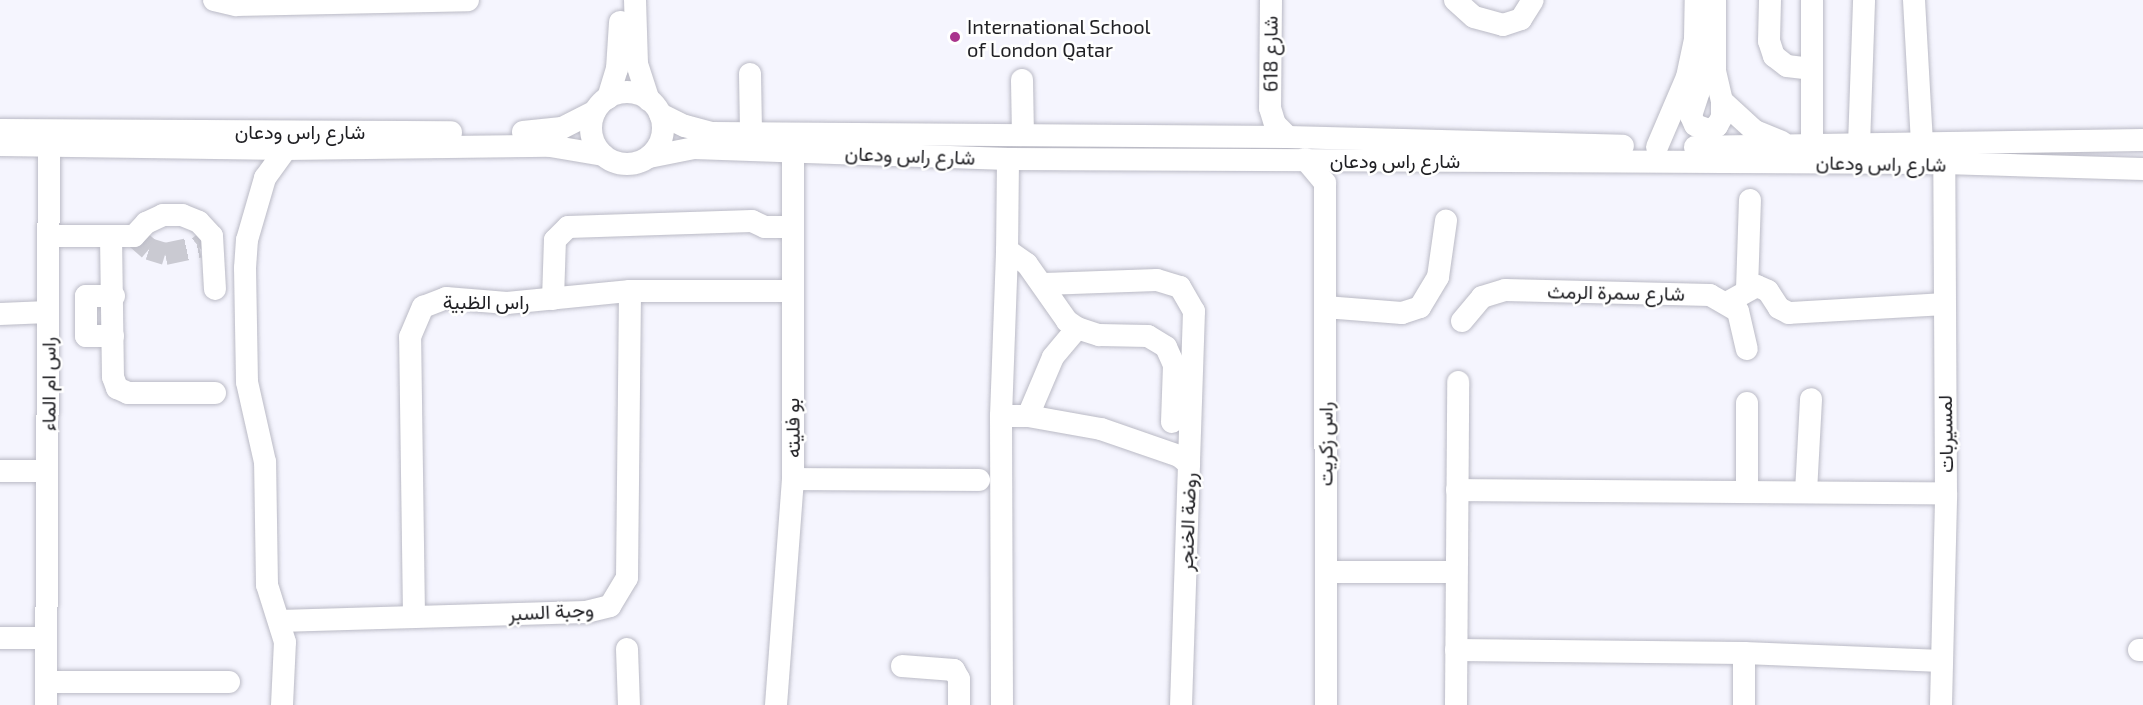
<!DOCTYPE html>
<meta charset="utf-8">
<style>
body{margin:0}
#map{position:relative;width:2143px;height:705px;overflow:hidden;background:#f5f5fe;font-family:"Exo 2",Vazirmatn,sans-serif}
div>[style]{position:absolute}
.minor-tunnel>*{height:22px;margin-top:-11px;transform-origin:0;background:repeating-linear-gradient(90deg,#cacad2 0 22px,transparent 0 33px)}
.roads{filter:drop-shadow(0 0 2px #babac5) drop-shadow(0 0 2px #babac5)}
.minor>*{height:22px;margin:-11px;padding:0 11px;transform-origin:11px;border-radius:11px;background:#fff}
.minor>.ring{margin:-11px;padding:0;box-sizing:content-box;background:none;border:22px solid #fff;border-radius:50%}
.dots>*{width:16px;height:16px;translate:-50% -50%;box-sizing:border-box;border:3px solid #fff;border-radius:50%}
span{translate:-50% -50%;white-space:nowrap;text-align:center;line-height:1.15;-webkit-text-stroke:5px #fff;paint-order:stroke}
.poi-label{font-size:20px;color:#1f1f23}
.left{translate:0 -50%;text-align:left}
.street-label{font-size:20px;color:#1f1f23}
</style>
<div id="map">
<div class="minor-tunnel">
<i style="left:134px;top:236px;width:20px;rotate:41deg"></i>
<i style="left:149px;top:249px;width:17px;rotate:17deg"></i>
<i style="left:165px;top:254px;width:35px;rotate:-12deg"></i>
<i style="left:199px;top:247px;width:17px;rotate:-40deg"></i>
</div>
<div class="roads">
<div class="minor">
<i style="left:214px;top:0;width:23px;rotate:13deg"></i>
<i style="left:236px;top:5px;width:232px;rotate:-1.2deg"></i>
<i style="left:635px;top:0;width:64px;rotate:88.2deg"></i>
<i style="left:637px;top:64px;width:38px;rotate:72deg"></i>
<i style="left:1271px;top:0;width:108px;rotate:90.5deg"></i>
<i style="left:1270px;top:108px;width:17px;rotate:73deg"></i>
<i style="left:1275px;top:124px;width:18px;rotate:45deg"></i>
<i style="left:1455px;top:0;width:25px;rotate:42deg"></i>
<i style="left:1474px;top:17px;width:30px;rotate:15deg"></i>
<i style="left:1503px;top:25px;width:19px;rotate:-18deg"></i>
<i style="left:1521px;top:19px;width:22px;rotate:-58deg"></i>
<i style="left:1715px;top:0;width:71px;rotate:90deg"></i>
<i style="left:1715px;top:71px;width:31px;rotate:77deg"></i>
<i style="left:1722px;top:101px;width:45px;rotate:42.3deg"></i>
<i style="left:1755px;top:131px;width:29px;rotate:22deg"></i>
<i style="left:1770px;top:0;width:41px;rotate:91.4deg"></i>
<i style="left:1769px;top:41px;width:16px;rotate:72deg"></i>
<i style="left:1774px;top:56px;width:16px;rotate:38deg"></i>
<i style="left:1787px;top:66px;width:24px;rotate:7deg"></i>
<i style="left:1812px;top:0;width:145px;rotate:90deg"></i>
<i style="left:1914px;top:0;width:144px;rotate:86.8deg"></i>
<i style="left:1698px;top:59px;width:32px;rotate:88deg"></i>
<i style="left:1699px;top:91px;width:26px;rotate:108deg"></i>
<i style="left:1691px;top:116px;width:10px;rotate:66deg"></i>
<i style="left:1695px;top:125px;width:15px;rotate:20deg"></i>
<i style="left:1709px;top:130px;width:9px;rotate:-27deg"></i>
<i style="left:1717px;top:126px;width:10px;rotate:-61deg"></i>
<i style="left:1722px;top:117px;width:16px;rotate:-90deg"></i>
<i style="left:750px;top:74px;width:59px;rotate:89deg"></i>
<i style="left:1022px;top:80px;width:55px;rotate:89deg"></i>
<i class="ring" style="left:591px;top:92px;width:50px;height:50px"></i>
<i style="left:608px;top:98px;width:30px;rotate:-73deg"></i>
<i style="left:617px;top:69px;width:47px;rotate:-86.3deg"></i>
<i style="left:660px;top:114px;width:28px;rotate:26deg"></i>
<i style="left:685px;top:126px;width:28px;rotate:15deg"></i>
<i style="left:712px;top:133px;width:576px;rotate:0.4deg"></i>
<i style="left:1288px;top:137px;width:335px;rotate:1.5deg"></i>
<i style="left:0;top:130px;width:451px;rotate:0.3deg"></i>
<i style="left:523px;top:132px;width:39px;rotate:-6deg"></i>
<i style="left:562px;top:128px;width:37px;rotate:-27deg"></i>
<i style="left:0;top:145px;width:286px;rotate:0.8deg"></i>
<i style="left:286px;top:149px;width:264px;rotate:-0.7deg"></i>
<i style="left:550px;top:146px;width:54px;rotate:9.6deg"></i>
<i style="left:1859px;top:145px;width:145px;rotate:-88deg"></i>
<i style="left:1657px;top:147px;width:76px;rotate:-66.8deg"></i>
<i style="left:1687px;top:77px;width:39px;rotate:-78deg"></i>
<i style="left:1695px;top:39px;width:39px;rotate:-89deg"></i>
<i style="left:1695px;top:147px;width:448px;rotate:-0.9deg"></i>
<i style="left:649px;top:157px;width:46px;rotate:-11.3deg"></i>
<i style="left:694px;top:148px;width:314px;rotate:2deg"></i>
<i style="left:1008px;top:159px;width:936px;rotate:0.24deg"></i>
<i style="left:1944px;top:163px;width:199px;rotate:1.7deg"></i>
<i style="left:1008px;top:159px;width:91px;rotate:90.6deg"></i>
<i style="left:1007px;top:250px;width:24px;rotate:35deg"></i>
<i style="left:1027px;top:264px;width:70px;rotate:54.9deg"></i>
<i style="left:1067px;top:321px;width:12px;rotate:35deg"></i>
<i style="left:1077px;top:328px;width:23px;rotate:18deg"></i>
<i style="left:1099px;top:335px;width:49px;rotate:1.2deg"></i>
<i style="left:1148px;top:336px;width:21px;rotate:31deg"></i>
<i style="left:1166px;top:347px;width:20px;rotate:66deg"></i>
<i style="left:1174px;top:365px;width:57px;rotate:92deg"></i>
<i style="left:1305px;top:159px;width:31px;rotate:50deg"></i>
<i style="left:1325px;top:183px;width:522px;rotate:89.89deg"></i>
<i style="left:48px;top:236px;width:86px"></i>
<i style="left:134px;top:236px;width:18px;rotate:-47deg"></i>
<i style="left:146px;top:223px;width:19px;rotate:-25deg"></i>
<i style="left:163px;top:215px;width:19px"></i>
<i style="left:182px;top:215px;width:18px;rotate:22deg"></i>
<i style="left:199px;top:222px;width:19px;rotate:47deg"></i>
<i style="left:212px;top:236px;width:53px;rotate:86.8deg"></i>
<i style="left:111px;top:236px;width:141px;rotate:89.2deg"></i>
<i style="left:113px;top:377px;width:12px;rotate:70deg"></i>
<i style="left:117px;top:388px;width:12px;rotate:24deg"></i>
<i style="left:128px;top:393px;width:87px"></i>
<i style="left:1044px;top:284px;width:113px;rotate:-2deg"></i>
<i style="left:1157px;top:280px;width:24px;rotate:17deg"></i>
<i style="left:1180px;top:287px;width:28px;rotate:60deg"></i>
<i style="left:1194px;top:311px;width:153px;rotate:91.9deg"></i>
<i style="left:1747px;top:289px;width:89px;rotate:-88.1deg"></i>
<i style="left:553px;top:299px;width:59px;rotate:-88.1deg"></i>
<i style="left:555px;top:240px;width:18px;rotate:-45deg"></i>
<i style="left:568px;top:227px;width:184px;rotate:-1.9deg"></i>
<i style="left:752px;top:221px;width:14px;rotate:25deg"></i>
<i style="left:765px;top:227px;width:26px"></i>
<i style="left:1728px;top:302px;width:33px;rotate:-29deg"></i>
<i style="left:1757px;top:286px;width:12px;rotate:24deg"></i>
<i style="left:1768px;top:291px;width:20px;rotate:57deg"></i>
<i style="left:1779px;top:308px;width:11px;rotate:27deg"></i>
<i style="left:1789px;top:313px;width:154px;rotate:-3.3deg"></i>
<i style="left:1325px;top:307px;width:77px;rotate:4.5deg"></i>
<i style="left:1402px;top:313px;width:19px;rotate:-18deg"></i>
<i style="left:1420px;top:307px;width:35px;rotate:-59deg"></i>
<i style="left:1438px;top:277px;width:57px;rotate:-81.9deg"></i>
<i style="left:0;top:314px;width:48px;rotate:-2.4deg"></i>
<i style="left:1462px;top:321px;width:31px;rotate:-50deg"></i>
<i style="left:1482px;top:297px;width:24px;rotate:-17deg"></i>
<i style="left:1505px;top:290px;width:205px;rotate:1.4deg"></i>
<i style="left:1710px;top:295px;width:32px;rotate:30deg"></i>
<i style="left:1738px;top:311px;width:39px;rotate:77deg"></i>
<i style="left:113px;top:336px;width:27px;rotate:180deg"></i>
<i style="left:86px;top:336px;width:40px;rotate:-90deg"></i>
<i style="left:86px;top:296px;width:28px"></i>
<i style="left:1001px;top:416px;width:27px"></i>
<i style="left:1028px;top:416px;width:74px;rotate:10.1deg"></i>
<i style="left:1101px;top:429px;width:83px;rotate:19.1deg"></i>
<i style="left:1179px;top:456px;width:13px;rotate:39deg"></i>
<i style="left:1189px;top:464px;width:241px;rotate:91.9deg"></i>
<i style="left:1028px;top:416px;width:64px;rotate:-67deg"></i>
<i style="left:1053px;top:357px;width:38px;rotate:-50deg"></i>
<i style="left:0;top:471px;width:47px"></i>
<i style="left:793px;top:479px;width:186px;rotate:0.3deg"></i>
<i style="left:1457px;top:490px;width:489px;rotate:0.4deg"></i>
<i style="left:1747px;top:492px;width:89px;rotate:-90deg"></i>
<i style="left:1806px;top:492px;width:93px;rotate:-86.9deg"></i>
<i style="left:1326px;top:572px;width:130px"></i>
<i style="left:414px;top:616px;width:279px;rotate:-90.8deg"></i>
<i style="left:410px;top:337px;width:33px;rotate:-67deg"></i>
<i style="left:423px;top:307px;width:25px;rotate:-21deg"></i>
<i style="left:446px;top:298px;width:61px;rotate:4.7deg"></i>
<i style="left:507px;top:303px;width:124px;rotate:-5.6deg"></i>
<i style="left:630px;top:291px;width:161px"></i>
<i style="left:279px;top:621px;width:307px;rotate:-1.7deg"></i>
<i style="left:586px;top:612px;width:25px;rotate:-14deg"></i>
<i style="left:610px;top:606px;width:33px;rotate:-59deg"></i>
<i style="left:627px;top:578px;width:287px;rotate:-89.4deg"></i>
<i style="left:0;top:638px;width:46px"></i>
<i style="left:627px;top:649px;width:56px;rotate:88deg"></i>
<i style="left:1456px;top:650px;width:288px;rotate:0.6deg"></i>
<i style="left:1744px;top:653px;width:198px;rotate:2.3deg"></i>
<i style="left:2139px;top:650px;width:4px"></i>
<i style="left:902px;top:666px;width:52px;rotate:4.4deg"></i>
<i style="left:954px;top:670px;width:10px;rotate:61deg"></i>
<i style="left:959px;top:679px;width:26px;rotate:90deg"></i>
<i style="left:46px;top:682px;width:183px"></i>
<i style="left:46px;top:705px;width:573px;rotate:-89.7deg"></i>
<i style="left:282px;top:705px;width:63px;rotate:-87.3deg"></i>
<i style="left:285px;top:642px;width:60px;rotate:-107.5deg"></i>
<i style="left:267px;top:585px;width:123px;rotate:-90.9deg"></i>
<i style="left:265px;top:462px;width:82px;rotate:-102.7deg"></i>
<i style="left:247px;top:382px;width:114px;rotate:-91deg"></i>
<i style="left:245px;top:268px;width:28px;rotate:-86deg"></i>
<i style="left:247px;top:240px;width:65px;rotate:-73.8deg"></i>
<i style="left:265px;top:178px;width:36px;rotate:-54deg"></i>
<i style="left:776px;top:705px;width:227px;rotate:-85.7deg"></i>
<i style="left:793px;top:479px;width:328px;rotate:-90deg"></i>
<i style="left:1002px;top:705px;width:289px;rotate:-90.2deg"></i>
<i style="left:1001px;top:416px;width:166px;rotate:-87.9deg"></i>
<i style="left:1456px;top:705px;width:323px;rotate:-89.6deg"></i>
<i style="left:1744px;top:705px;width:52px;rotate:-90deg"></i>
<i style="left:1941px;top:705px;width:212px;rotate:-88.6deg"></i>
<i style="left:1946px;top:493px;width:330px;rotate:-90.3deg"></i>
</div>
</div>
<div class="dots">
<i style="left:955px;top:37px;background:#a9348c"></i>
</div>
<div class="poi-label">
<span class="left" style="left:967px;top:38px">International School<br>of London Qatar</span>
</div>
<div class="street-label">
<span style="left:1270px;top:54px;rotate:-90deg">شارع 618</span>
<span style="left:300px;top:131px">شارع راس ودعان</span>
<span style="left:910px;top:155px;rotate:2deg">شارع راس ودعان</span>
<span style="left:1395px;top:160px">شارع راس ودعان</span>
<span style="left:1881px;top:163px;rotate:1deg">شارع راس ودعان</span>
<span style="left:1616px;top:292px;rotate:1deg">شارع سمرة الرمث</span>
<span style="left:486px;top:301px">راس الظبية</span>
<span style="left:48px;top:384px;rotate:-90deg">راس ام الماء</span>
<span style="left:792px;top:428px;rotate:-91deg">بو فليته</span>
<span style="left:1945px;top:434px;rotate:-91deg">لمسيربات</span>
<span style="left:1325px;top:444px;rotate:-90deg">راس زكريت</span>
<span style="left:1187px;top:522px;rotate:-88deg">روضة الخنجر</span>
<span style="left:551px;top:611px;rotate:-3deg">وجبة السبر</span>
</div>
</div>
